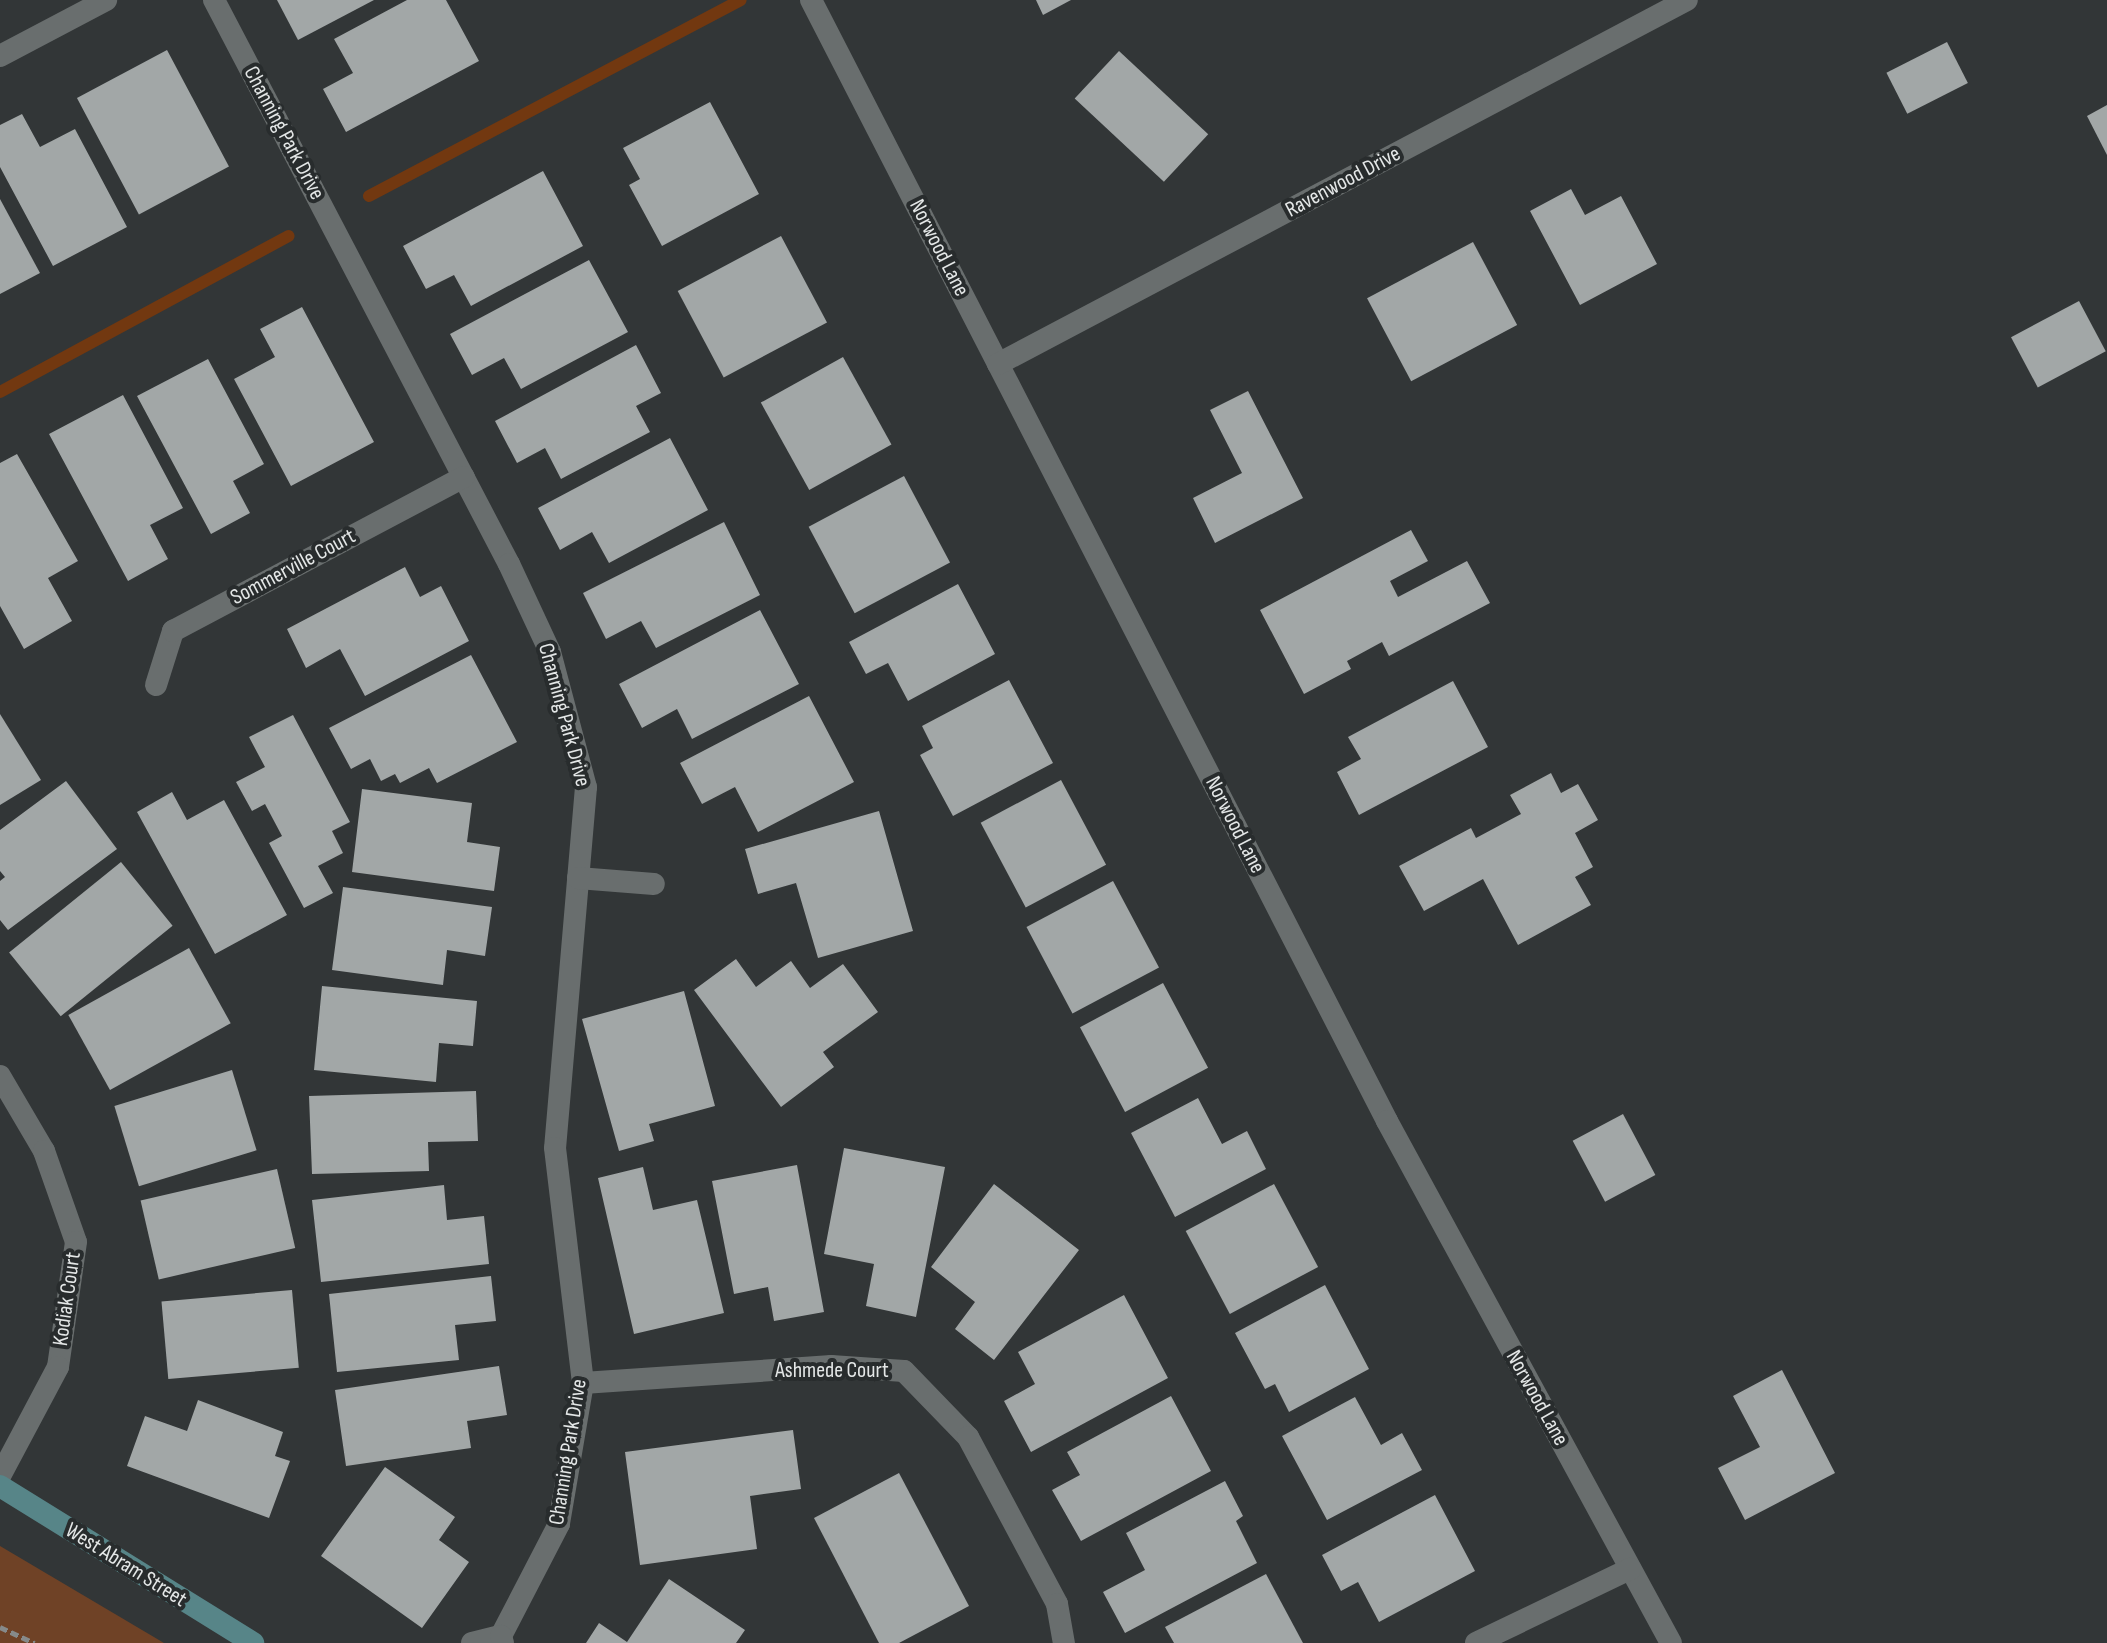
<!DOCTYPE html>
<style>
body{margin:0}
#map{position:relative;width:2107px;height:1643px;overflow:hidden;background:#323637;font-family:"Sofia Sans Condensed",sans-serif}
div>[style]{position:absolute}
.green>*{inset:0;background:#6f4226}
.stream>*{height:12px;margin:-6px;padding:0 6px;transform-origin:6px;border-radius:6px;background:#723810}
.building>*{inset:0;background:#a2a7a7;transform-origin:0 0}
.path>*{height:5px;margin-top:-2.5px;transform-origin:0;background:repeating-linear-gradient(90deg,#868a8a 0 8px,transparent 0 12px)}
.minor>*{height:22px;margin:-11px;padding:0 11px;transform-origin:11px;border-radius:11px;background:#696e6e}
.secondary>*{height:22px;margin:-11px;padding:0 11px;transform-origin:11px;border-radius:11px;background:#578588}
span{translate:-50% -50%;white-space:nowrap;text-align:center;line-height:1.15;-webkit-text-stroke:8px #282c2d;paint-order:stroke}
.street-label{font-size:22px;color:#e4e7e7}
</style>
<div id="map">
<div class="green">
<i style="clip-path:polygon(0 1546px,164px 1643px,0 1643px)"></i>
</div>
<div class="stream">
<i style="left:369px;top:196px;width:420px;rotate:-27.8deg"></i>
<i style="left:0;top:392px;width:328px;rotate:-28.4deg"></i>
</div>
<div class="building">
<i style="clip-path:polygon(277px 0,374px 0,298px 40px)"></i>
<i style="clip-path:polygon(407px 0,446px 0,479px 61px,346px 132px,323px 89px,353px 73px,334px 39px)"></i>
<i style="clip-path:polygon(1036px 0,1071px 0,1043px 15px)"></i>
<i style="left:1947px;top:42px;width:46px;height:68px;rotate:63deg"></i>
<i style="left:167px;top:50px;width:132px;height:102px;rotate:62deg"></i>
<i style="left:1119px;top:51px;width:122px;height:65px;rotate:43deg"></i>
<i style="clip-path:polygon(710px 102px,759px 194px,662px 246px,629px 185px,640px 179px,623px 148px)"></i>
<i style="clip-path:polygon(2107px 105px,2107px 155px,2087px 116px)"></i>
<i style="clip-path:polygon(22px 114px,40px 147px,75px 129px,127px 227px,53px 266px,0 167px,0 125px)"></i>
<i style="clip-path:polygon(543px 171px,583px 246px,471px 306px,454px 275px,426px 289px,403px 246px)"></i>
<i style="clip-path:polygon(1571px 189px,1585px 215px,1621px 196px,1657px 264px,1580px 305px,1530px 211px)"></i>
<i style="clip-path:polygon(0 199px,40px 273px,0 294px)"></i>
<i style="left:781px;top:236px;width:98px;height:117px;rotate:62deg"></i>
<i style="left:1473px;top:242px;width:94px;height:120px;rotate:62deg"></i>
<i style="clip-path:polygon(589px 260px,628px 332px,521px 389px,504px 358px,472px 375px,450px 334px)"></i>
<i style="left:2079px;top:301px;width:57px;height:77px;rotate:62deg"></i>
<i style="clip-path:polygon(302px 307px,374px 442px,291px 486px,234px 379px,275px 357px,260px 329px)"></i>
<i style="clip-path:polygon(636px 345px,661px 393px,636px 406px,650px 432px,561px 479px,545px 448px,517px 463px,495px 421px)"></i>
<i style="left:843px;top:357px;width:100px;height:94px;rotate:61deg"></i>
<i style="clip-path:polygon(208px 359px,264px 464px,233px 481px,250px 513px,211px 534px,137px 396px)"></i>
<i style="clip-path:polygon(1248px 391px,1303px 498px,1215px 543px,1193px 498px,1242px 473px,1210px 410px)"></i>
<i style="clip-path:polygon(123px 395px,183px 508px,150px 525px,168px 559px,128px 581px,49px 434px)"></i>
<i style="clip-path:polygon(670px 438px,708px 510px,609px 563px,592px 532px,560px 550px,538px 508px)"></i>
<i style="clip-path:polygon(17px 454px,78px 561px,48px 578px,72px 621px,24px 649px,0 606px,0 463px)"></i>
<i style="left:904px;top:476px;width:98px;height:108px;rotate:62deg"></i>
<i style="clip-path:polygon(724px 522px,760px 595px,656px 648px,641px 621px,606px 639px,583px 593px)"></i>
<i style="clip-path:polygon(1411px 530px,1428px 561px,1390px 581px,1398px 597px,1467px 561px,1490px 603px,1389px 656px,1382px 642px,1347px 661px,1351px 669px,1304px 694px,1260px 610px)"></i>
<i style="clip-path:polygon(405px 567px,420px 597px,441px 586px,469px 641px,365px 696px,340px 649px,306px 668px,287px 629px)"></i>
<i style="clip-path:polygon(958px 584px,995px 654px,908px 701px,888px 663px,866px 674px,849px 642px)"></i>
<i style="clip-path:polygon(760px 610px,799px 684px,692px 739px,677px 709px,642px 728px,619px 684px)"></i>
<i style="clip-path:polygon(471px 655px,517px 742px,437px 783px,429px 768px,400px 783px,395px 774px,381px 781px,370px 759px,351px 769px,329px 728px)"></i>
<i style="clip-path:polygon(1009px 680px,1053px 763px,953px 816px,920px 755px,933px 748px,922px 726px)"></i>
<i style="clip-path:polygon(1453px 681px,1488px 747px,1359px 815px,1337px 772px,1361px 759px,1348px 737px)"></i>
<i style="clip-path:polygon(809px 696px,854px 782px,758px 832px,735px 787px,702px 804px,680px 763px)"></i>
<i style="clip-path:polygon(0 714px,41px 780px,0 805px)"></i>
<i style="clip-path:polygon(293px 715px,350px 822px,332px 831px,343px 853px,318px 866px,333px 893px,304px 908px,269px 843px,282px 836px,265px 804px,252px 811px,236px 782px,265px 767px,249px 737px)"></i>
<i style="clip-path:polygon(1551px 773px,1561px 793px,1578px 784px,1598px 820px,1575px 833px,1593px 867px,1575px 877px,1591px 905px,1518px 945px,1483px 879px,1424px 911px,1399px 866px,1471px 828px,1476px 838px,1521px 814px,1510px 795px)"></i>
<i style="left:1061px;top:780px;width:96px;height:91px;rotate:62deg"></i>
<i style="clip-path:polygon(66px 781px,117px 849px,8px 930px,0 920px,0 881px,5px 877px,0 871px,0 830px)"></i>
<i style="clip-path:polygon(362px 789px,472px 803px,467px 842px,500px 847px,494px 891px,352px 872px)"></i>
<i style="clip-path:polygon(172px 792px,187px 820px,224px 800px,287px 915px,215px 954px,137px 812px)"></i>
<i style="clip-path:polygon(879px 811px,913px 931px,818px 958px,796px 883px,758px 894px,745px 849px)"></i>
<i style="left:121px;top:862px;width:82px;height:144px;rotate:51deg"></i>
<i style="left:1113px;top:881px;width:98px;height:98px;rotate:62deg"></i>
<i style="clip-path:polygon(343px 887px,492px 907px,485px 956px,447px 950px,443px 985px,332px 970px)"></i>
<i style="left:189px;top:948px;width:86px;height:138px;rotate:61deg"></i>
<i style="clip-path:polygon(736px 959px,756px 987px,791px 961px,810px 988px,843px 964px,878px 1012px,823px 1052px,834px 1067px,781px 1107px,694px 990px)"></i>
<i style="left:1163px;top:983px;width:96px;height:94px;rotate:62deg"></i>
<i style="clip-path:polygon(322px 986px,477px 1001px,473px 1046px,439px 1043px,436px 1082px,314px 1070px)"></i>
<i style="clip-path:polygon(684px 991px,715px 1106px,649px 1124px,654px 1141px,619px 1151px,582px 1019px)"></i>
<i style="left:232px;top:1070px;width:84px;height:123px;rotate:73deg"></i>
<i style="clip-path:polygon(476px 1091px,478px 1141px,428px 1142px,429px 1171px,312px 1174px,309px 1096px)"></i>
<i style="clip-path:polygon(1198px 1098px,1222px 1144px,1247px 1131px,1266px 1169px,1175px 1217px,1131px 1133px)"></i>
<i style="left:1623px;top:1114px;width:69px;height:57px;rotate:62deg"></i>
<i style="clip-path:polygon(844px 1148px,945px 1167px,916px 1317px,866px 1306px,874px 1264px,824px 1254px)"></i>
<i style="clip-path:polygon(797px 1165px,824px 1312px,774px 1321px,768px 1287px,734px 1294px,712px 1181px)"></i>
<i style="clip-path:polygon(643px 1167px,653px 1210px,697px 1200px,724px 1313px,634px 1334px,598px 1178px)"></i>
<i style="left:277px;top:1169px;width:81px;height:140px;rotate:77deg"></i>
<i style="clip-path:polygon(994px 1184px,1079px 1250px,994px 1360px,955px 1329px,975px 1302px,931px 1267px)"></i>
<i style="left:1274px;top:1184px;width:94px;height:100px;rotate:62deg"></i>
<i style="clip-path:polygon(444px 1185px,447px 1220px,484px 1216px,489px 1264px,321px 1282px,312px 1200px)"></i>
<i style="clip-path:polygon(491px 1276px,496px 1321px,455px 1325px,459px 1360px,337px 1372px,329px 1294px)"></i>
<i style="clip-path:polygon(1325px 1285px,1369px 1369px,1289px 1412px,1275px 1384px,1265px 1389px,1235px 1333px)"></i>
<i style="left:292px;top:1290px;width:78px;height:131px;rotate:85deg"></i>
<i style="clip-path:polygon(1124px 1295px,1168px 1378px,1031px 1452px,1004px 1401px,1035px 1384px,1018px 1352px)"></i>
<i style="clip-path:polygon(499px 1366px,507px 1415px,467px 1421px,471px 1448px,346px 1466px,335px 1390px)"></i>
<i style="clip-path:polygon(1782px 1370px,1835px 1473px,1745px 1520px,1718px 1468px,1760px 1447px,1733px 1396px)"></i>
<i style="clip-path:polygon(1171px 1396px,1211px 1471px,1081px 1541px,1052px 1490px,1080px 1475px,1067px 1452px)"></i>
<i style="clip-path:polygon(1355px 1397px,1381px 1445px,1402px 1433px,1422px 1470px,1327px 1520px,1282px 1436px)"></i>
<i style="clip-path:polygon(198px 1400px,283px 1432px,275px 1456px,290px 1461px,269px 1518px,127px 1466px,145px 1416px,187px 1431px)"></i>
<i style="clip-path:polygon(793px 1430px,801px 1489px,750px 1496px,757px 1549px,640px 1565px,625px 1452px)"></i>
<i style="clip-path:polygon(385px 1467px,455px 1517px,439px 1540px,469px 1562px,422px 1628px,321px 1556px)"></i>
<i style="clip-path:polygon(899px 1473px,969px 1606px,899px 1643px,879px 1643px,814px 1518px)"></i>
<i style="clip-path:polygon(1225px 1481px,1243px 1516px,1236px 1521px,1257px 1563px,1125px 1633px,1103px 1592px,1145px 1570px,1126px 1533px)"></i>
<i style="clip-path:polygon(1435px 1495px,1475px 1571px,1379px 1622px,1358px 1582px,1341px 1591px,1322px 1555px)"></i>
<i style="clip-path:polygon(1266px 1574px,1303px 1643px,1174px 1643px,1165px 1627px)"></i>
<i style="clip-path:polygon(669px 1579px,745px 1630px,736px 1643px,586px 1643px,599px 1623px,627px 1642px)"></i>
</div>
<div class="path">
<i style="left:0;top:1627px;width:38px;rotate:25deg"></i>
</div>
<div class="minor">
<i style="left:214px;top:0;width:636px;rotate:62.39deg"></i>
<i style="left:509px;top:564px;width:97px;rotate:65deg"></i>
<i style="left:550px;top:652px;width:140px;rotate:75.1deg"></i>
<i style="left:586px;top:787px;width:362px;rotate:94.9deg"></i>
<i style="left:555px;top:1148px;width:237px;rotate:83.2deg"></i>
<i style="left:583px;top:1383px;width:143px;rotate:99.7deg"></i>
<i style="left:559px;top:1524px;width:126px;rotate:117.4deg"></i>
<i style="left:811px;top:0;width:1260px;rotate:62.8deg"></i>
<i style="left:1387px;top:1121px;width:594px;rotate:61.45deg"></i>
<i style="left:0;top:56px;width:120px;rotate:-27.8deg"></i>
<i style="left:998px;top:364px;width:779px;rotate:-27.85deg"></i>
<i style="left:156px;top:685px;width:57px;rotate:-72.5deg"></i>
<i style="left:173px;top:631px;width:329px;rotate:-27.9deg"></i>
<i style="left:578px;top:878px;width:76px;rotate:4.5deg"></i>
<i style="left:0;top:1076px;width:87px;rotate:59.6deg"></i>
<i style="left:44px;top:1151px;width:96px;rotate:70.6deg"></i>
<i style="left:76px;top:1242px;width:126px;rotate:98.2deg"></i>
<i style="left:58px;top:1367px;width:123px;rotate:118deg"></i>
<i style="left:583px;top:1383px;width:249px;rotate:-3.9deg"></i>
<i style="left:831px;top:1366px;width:73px;rotate:3.9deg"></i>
<i style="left:904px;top:1371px;width:92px;rotate:45.9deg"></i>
<i style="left:968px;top:1437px;width:189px;rotate:61.9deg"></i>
<i style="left:1057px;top:1604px;width:40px;rotate:80deg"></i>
<i style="left:472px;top:1643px;width:30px;rotate:-14deg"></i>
<i style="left:501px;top:1636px;width:7px;rotate:74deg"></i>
<i style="left:1476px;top:1643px;width:171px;rotate:-25.7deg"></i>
</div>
<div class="secondary">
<i style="left:0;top:1486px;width:298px;rotate:31.8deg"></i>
</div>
<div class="street-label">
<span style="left:284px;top:133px;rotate:62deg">Channing Park Drive</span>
<span style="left:1343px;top:182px;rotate:-28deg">Ravenwood Drive</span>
<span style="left:939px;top:248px;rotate:63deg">Norwood Lane</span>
<span style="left:293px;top:567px;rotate:-28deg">Sommerville Court</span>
<span style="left:564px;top:715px;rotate:75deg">Channing Park Drive</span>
<span style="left:1235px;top:825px;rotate:63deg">Norwood Lane</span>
<span style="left:67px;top:1299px;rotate:-82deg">Kodiak Court</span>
<span style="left:832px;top:1371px">Ashmede Court</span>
<span style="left:1537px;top:1398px;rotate:61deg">Norwood Lane</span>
<span style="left:568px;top:1452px;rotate:-81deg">Channing Park Drive</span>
<span style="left:126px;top:1565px;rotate:32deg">West Abram Street</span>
</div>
</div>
